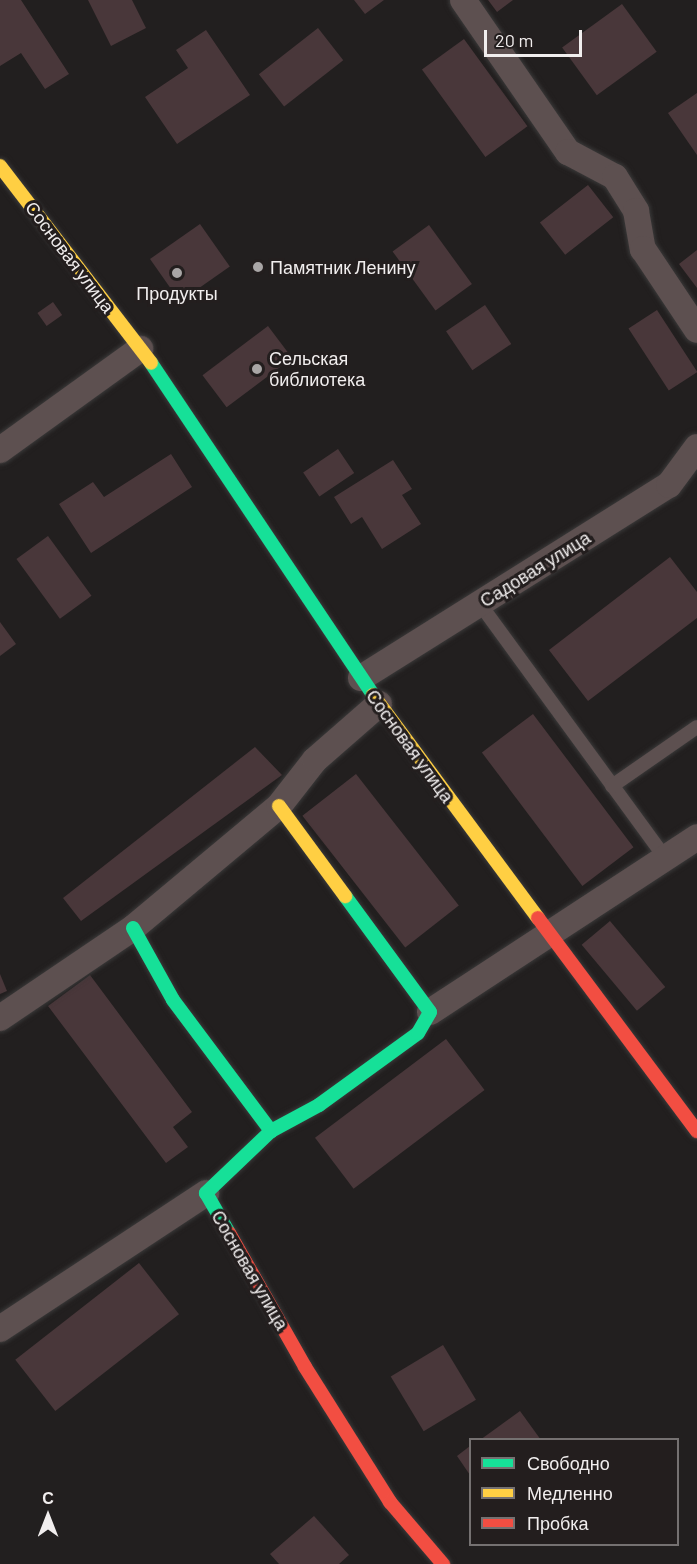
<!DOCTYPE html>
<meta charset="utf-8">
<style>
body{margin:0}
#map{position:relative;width:697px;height:1564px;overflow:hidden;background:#221f1f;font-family:Barlow,sans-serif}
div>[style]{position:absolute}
.building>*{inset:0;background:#49373a;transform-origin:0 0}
.roads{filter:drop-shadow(0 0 2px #3a3939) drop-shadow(0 0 2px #3a3939)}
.lane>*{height:14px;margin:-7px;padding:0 7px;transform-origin:7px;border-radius:7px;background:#5d5050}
.street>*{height:26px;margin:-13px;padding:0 13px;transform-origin:13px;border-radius:13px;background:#5d5050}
.fast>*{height:14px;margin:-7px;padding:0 7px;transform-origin:7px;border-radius:7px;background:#16e098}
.slow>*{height:14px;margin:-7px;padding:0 7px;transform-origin:7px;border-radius:7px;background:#ffcf43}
.jam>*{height:14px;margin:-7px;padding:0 7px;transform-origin:7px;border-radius:7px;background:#f24e42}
.dots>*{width:16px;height:16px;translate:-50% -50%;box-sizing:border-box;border:3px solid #231e1e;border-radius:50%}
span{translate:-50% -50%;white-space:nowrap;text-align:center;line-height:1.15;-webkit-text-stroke:6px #231e1e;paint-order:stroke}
.street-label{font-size:18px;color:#f1eeee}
.poi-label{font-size:18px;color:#f1eeee}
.left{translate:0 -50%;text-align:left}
.legend{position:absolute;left:469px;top:1438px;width:210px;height:108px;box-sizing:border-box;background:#231e1e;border:2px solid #757171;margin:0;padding:8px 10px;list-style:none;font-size:18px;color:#f1eeee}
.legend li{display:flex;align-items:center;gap:12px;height:30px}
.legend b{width:30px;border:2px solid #757171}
.north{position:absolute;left:18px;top:1486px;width:60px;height:60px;-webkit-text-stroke:4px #231e1e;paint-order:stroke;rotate:0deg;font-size:16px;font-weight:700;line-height:24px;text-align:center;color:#f1eeee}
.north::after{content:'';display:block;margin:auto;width:21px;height:27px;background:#f1eeee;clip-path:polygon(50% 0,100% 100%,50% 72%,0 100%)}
.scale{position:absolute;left:484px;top:30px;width:98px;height:27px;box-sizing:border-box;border:3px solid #f1eeee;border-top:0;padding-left:8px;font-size:18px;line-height:21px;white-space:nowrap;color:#f1eeee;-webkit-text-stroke:4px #231e1e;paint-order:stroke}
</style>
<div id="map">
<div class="building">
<i style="clip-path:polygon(0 0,21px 0,69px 74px,45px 89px,21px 53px,0 66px)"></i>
<i style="clip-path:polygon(88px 0,132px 0,146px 28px,111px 46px)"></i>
<i style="clip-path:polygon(354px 0,384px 0,365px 14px)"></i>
<i style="clip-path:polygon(488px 0,513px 0,497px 12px)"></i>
<i style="left:622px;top:4px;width:59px;height:74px;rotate:54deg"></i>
<i style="left:318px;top:28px;width:41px;height:75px;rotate:52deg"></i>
<i style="clip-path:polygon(206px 30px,250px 95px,177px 144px,145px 97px,188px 68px,176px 50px)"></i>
<i style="left:464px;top:39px;width:108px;height:52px;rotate:54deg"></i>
<i style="clip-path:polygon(697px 93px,697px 155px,668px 113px)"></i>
<i style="left:588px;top:185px;width:41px;height:61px;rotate:52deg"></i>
<i style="left:200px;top:224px;width:52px;height:61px;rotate:55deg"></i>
<i style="left:429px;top:225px;width:73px;height:45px;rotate:54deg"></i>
<i style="clip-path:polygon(697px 250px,697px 288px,679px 264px)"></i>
<i style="left:53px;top:302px;width:16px;height:19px;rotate:55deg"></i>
<i style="left:485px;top:305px;width:47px;height:47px;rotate:56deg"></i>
<i style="left:657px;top:310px;width:74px;height:34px;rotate:57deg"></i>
<i style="left:268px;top:326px;width:40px;height:82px;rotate:53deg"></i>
<i style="left:338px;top:449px;width:29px;height:42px;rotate:56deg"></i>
<i style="clip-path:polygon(171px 454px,192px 487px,91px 553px,59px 504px,93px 482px,104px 497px)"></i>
<i style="clip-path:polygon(393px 460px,412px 489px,402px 495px,421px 524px,382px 549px,362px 517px,351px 524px,334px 497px)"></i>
<i style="left:48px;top:536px;width:74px;height:39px;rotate:54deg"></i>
<i style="clip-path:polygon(670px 557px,697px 592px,697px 618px,588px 701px,549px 650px)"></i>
<i style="clip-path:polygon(0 622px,16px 644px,0 656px)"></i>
<i style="left:533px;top:714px;width:167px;height:64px;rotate:53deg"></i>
<i style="clip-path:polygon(255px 747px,282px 775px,81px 921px,63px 898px)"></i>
<i style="left:356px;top:774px;width:167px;height:68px;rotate:52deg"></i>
<i style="left:610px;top:921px;width:86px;height:37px;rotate:50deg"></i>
<i style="clip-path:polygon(0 974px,7px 991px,0 994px)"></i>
<i style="clip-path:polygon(90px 975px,192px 1112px,173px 1127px,188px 1147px,166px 1163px,48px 1006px)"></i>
<i style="left:446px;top:1039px;width:64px;height:164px;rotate:53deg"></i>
<i style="left:139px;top:1263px;width:65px;height:157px;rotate:52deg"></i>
<i style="left:443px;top:1345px;width:64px;height:61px;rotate:59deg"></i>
<i style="clip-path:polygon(520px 1411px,541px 1440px,480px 1440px)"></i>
<i style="clip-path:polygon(470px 1446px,470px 1475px,457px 1456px)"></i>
<i style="clip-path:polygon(314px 1516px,349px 1555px,339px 1564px,279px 1564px,270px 1554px)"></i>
</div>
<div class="roads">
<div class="lane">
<i style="left:480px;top:604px;width:314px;rotate:53.9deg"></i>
<i style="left:612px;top:786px;width:103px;rotate:-34.8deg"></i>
</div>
<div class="street">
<i style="left:463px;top:0;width:185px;rotate:55.4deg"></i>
<i style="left:568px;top:152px;width:53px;rotate:28deg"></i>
<i style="left:615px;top:177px;width:40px;rotate:58deg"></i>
<i style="left:636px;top:211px;width:39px;rotate:80deg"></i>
<i style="left:643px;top:249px;width:97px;rotate:56.3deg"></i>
<i style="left:0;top:450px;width:173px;rotate:-35.8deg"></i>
<i style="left:361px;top:678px;width:363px;rotate:-32.1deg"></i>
<i style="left:669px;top:485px;width:47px;rotate:-53.6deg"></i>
<i style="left:430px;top:1012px;width:319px;rotate:-33.2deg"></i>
<i style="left:0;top:1018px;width:161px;rotate:-34.1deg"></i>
<i style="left:133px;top:928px;width:190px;rotate:-39.9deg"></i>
<i style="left:279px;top:806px;width:58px;rotate:-52deg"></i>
<i style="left:315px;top:760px;width:85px;rotate:-41.2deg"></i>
<i style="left:0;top:1329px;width:247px;rotate:-33.4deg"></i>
</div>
<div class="fast">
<i style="left:151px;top:363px;width:399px;rotate:56.2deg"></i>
<i style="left:133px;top:928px;width:82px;rotate:60.9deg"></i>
<i style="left:173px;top:1000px;width:164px;rotate:53.2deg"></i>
<i style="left:271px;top:1131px;width:90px;rotate:136.4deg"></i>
<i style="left:206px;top:1193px;width:46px;rotate:60.1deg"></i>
<i style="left:271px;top:1131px;width:55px;rotate:-28.4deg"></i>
<i style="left:319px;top:1105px;width:122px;rotate:-36deg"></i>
<i style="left:418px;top:1033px;width:24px;rotate:-60deg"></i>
<i style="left:430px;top:1012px;width:144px;rotate:-126.2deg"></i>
</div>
<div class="slow">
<i style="left:0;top:166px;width:248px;rotate:52.5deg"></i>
<i style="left:373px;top:695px;width:277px;rotate:53.5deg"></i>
<i style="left:279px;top:806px;width:112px;rotate:53.7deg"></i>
</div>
<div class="jam">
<i style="left:538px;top:918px;width:266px;rotate:53.3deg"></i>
<i style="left:229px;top:1233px;width:154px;rotate:60.4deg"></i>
<i style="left:305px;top:1367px;width:160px;rotate:57.8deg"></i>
<i style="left:390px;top:1502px;width:82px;rotate:49.5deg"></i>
</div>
</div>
<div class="dots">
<i style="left:258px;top:267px;background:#a9a6a6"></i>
<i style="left:177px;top:273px;background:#a9a6a6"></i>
<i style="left:257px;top:369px;background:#a9a6a6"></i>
</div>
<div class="street-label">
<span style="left:70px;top:257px;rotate:53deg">Сосновая улица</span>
<span style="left:535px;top:569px;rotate:-32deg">Садовая улица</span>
<span style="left:410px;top:746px;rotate:54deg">Сосновая улица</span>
<span style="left:250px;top:1270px;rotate:60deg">Сосновая улица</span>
</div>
<div class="poi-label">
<span class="left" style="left:270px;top:267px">Памятник Ленину</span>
<span style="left:177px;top:293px">Продукты</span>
<span class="left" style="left:269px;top:369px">Сельская<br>библиотека</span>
</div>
<ul class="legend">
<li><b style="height:8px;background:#16e098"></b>Свободно</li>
<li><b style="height:8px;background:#ffcf43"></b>Медленно</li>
<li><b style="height:8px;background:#f24e42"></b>Пробка</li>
</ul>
<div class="north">С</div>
<div class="scale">20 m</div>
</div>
